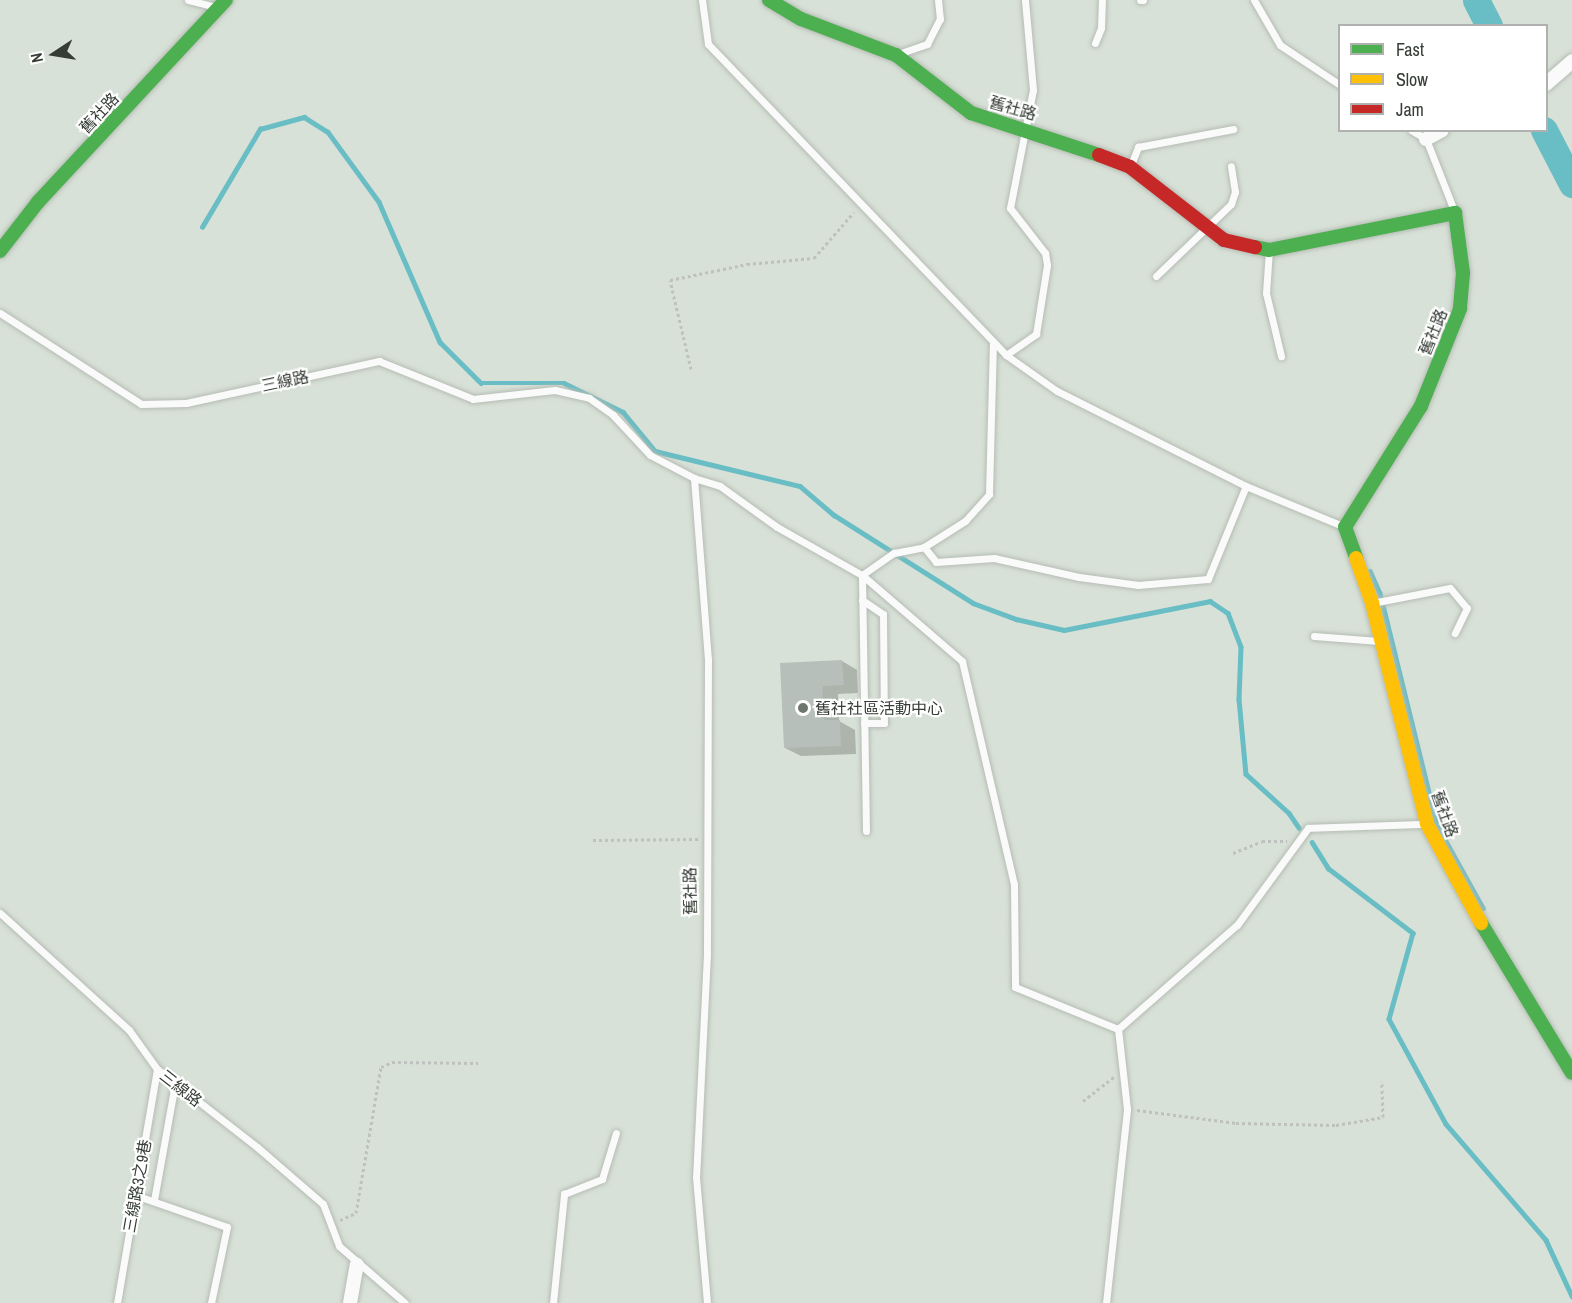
<!DOCTYPE html>
<meta charset="utf-8">
<style>
body{margin:0}
#map{position:relative;width:1572px;height:1303px;overflow:hidden;background:#d8e1d7;font-family:"Archivo Narrow","Noto Sans TC",sans-serif}
div>[style]{position:absolute}
.shadow>*{inset:0;background:#0003}
.stream>*{height:4.5px;margin:-2.25px;padding:0 2.25px;transform-origin:2.25px;border-radius:2.25px;background:#69bdc4}
.river>*{height:27px;margin:-13.5px;padding:0 13.5px;transform-origin:13.5px;border-radius:13.5px;background:#69bdc4}
.building>*{inset:0;background:#b6bfb9}
.path>*{height:3px;margin-top:-1.5px;transform-origin:0;background:repeating-linear-gradient(90deg,#bec1be 0 3px,transparent 0 6px)}
.roads{filter:drop-shadow(0 0 2px #b5bcb4) drop-shadow(0 0 2px #b5bcb4)}
.lane>*{height:7px;margin:-3.5px;padding:0 3.5px;transform-origin:3.5px;border-radius:3.5px;background:#f9faf9}
.street>*{height:14px;margin:-7px;padding:0 7px;transform-origin:7px;border-radius:7px;background:#f9faf9}
.fast>*{height:14px;margin:-7px;padding:0 7px;transform-origin:7px;border-radius:7px;background:#4caf50}
.slow>*{height:14px;margin:-7px;padding:0 7px;transform-origin:7px;border-radius:7px;background:#ffc107}
.jam>*{height:14px;margin:-7px;padding:0 7px;transform-origin:7px;border-radius:7px;background:#c62828}
.dots>*{width:16px;height:16px;translate:-50% -50%;box-sizing:border-box;border:3px solid #fff;border-radius:50%}
span{translate:-50% -50%;white-space:nowrap;text-align:center;line-height:1.15;-webkit-text-stroke:4.5px #fff;paint-order:stroke}
.street-label{font-size:16px;color:#363d36}
.poi-label{font-size:16px;color:#363d36}
.left{translate:0 -50%;text-align:left}
.legend{position:absolute;left:1338px;top:24px;width:210px;height:108px;box-sizing:border-box;background:#fff;border:2px solid #afb1af;margin:0;padding:8px 10px;list-style:none;font-size:18px;color:#363d36}
.legend li{display:flex;align-items:center;gap:12px;height:30px}
.legend b{width:30px;border:2px solid #afb1af}
.north{position:absolute;left:24px;top:24px;width:60px;height:60px;-webkit-text-stroke:4px #fff;paint-order:stroke;rotate:258deg;font-size:16px;font-weight:700;line-height:24px;text-align:center;color:#363d36}
.north::after{content:'';display:block;margin:auto;width:21px;height:27px;background:#363d36;clip-path:polygon(50% 0,100% 100%,50% 72%,0 100%)}
</style>
<div id="map">
<div class="shadow">
<i style="clip-path:polygon(842px 661px,857px 670px,858px 693px,838px 694px,839px 721px,855px 730px,856px 754px,801px 756px,785px 748px,781px 664px)"></i>
</div>
<div class="stream">
<i style="left:202px;top:227px;width:114px;rotate:-59.4deg"></i>
<i style="left:260px;top:129px;width:46px;rotate:-15.3deg"></i>
<i style="left:304px;top:117px;width:28px;rotate:32deg"></i>
<i style="left:328px;top:132px;width:87px;rotate:53.9deg"></i>
<i style="left:379px;top:202px;width:153px;rotate:66.5deg"></i>
<i style="left:440px;top:342px;width:58px;rotate:45deg"></i>
<i style="left:481px;top:383px;width:83px"></i>
<i style="left:564px;top:383px;width:66px;rotate:26.2deg"></i>
<i style="left:623px;top:412px;width:50px;rotate:50.6deg"></i>
<i style="left:655px;top:451px;width:149px;rotate:13.6deg"></i>
<i style="left:800px;top:486px;width:45px;rotate:40.5deg"></i>
<i style="left:834px;top:515px;width:165px;rotate:32.3deg"></i>
<i style="left:973px;top:603px;width:46px;rotate:20.4deg"></i>
<i style="left:1016px;top:619px;width:49px;rotate:12.9deg"></i>
<i style="left:1064px;top:630px;width:149px;rotate:-11.2deg"></i>
<i style="left:1210px;top:601px;width:22px;rotate:34deg"></i>
<i style="left:1228px;top:613px;width:36px;rotate:69deg"></i>
<i style="left:1241px;top:647px;width:52px;rotate:92.2deg"></i>
<i style="left:1239px;top:699px;width:75px;rotate:84.7deg"></i>
<i style="left:1246px;top:774px;width:58px;rotate:42.2deg"></i>
<i style="left:1289px;top:813px;width:18px;rotate:56deg"></i>
<i style="left:1370px;top:571px;width:24px;rotate:66deg"></i>
<i style="left:1380px;top:593px;width:239px;rotate:76.2deg"></i>
<i style="left:1437px;top:825px;width:95px;rotate:61deg"></i>
<i style="left:1312px;top:842px;width:31px;rotate:58deg"></i>
<i style="left:1328px;top:868px;width:107px;rotate:37.4deg"></i>
<i style="left:1413px;top:933px;width:89px;rotate:105.6deg"></i>
<i style="left:1389px;top:1019px;width:119px;rotate:61.5deg"></i>
<i style="left:1446px;top:1124px;width:153px;rotate:49.2deg"></i>
<i style="left:1546px;top:1240px;width:62px;rotate:65.1deg"></i>
</div>
<div class="river">
<i style="left:1476px;top:0;width:29px;rotate:63deg"></i>
<i style="left:1544px;top:130px;width:61px;rotate:62.6deg"></i>
</div>
<div class="building">
<i style="clip-path:polygon(842px 660px,844px 685px,823px 686px,822px 703px,825px 720px,840px 720px,841px 746px,784px 748px,780px 663px)"></i>
</div>
<div class="path">
<i style="left:691px;top:369px;width:91px;rotate:-103.3deg"></i>
<i style="left:670px;top:280px;width:79px;rotate:-11.7deg"></i>
<i style="left:747px;top:264px;width:67px;rotate:-5.1deg"></i>
<i style="left:814px;top:258px;width:61px;rotate:-49deg"></i>
<i style="left:593px;top:840px;width:105px;rotate:-0.5deg"></i>
<i style="left:1233px;top:853px;width:31px;rotate:-22deg"></i>
<i style="left:1262px;top:841px;width:25px"></i>
<i style="left:1083px;top:1101px;width:39px;rotate:-38deg"></i>
<i style="left:1137px;top:1110px;width:100px;rotate:7.5deg"></i>
<i style="left:1236px;top:1123px;width:100px;rotate:1.1deg"></i>
<i style="left:1336px;top:1125px;width:48px;rotate:-9.7deg"></i>
<i style="left:1383px;top:1117px;width:36px;rotate:-92deg"></i>
<i style="left:340px;top:1220px;width:17px;rotate:-24deg"></i>
<i style="left:356px;top:1213px;width:148px;rotate:-80.3deg"></i>
<i style="left:381px;top:1067px;width:12px;rotate:-24deg"></i>
<i style="left:392px;top:1062px;width:86px;rotate:0.7deg"></i>
</div>
<div class="roads">
<div class="lane">
<i style="left:188px;top:0;width:30px;rotate:14deg"></i>
<i style="left:702px;top:0;width:44px;rotate:82.2deg"></i>
<i style="left:708px;top:44px;width:431px;rotate:46.2deg"></i>
<i style="left:1006px;top:355px;width:62px;rotate:35.2deg"></i>
<i style="left:1057px;top:391px;width:212px;rotate:26.7deg"></i>
<i style="left:1246px;top:486px;width:107px;rotate:22.5deg"></i>
<i style="left:1140px;top:0;width:3px"></i>
<i style="left:1254px;top:0;width:52px;rotate:60deg"></i>
<i style="left:1280px;top:45px;width:72px;rotate:33.7deg"></i>
<i style="left:1095px;top:43px;width:16px;rotate:-68deg"></i>
<i style="left:1101px;top:28px;width:28px;rotate:-88deg"></i>
<i style="left:898px;top:54px;width:31px;rotate:-19deg"></i>
<i style="left:927px;top:44px;width:28px;rotate:-63deg"></i>
<i style="left:940px;top:19px;width:19px;rotate:-96deg"></i>
<i style="left:1411px;top:130px;width:17px;rotate:31deg"></i>
<i style="left:1426px;top:139px;width:79px;rotate:68.6deg"></i>
<i style="left:1130px;top:167px;width:22px;rotate:-68deg"></i>
<i style="left:1138px;top:147px;width:97px;rotate:-10.7deg"></i>
<i style="left:1269px;top:250px;width:43px;rotate:94deg"></i>
<i style="left:1266px;top:293px;width:65px;rotate:76.6deg"></i>
<i style="left:1156px;top:276px;width:104px;rotate:-43.8deg"></i>
<i style="left:1231px;top:204px;width:13px;rotate:-72deg"></i>
<i style="left:1235px;top:192px;width:26px;rotate:-99deg"></i>
<i style="left:0;top:313px;width:168px;rotate:32.8deg"></i>
<i style="left:141px;top:404px;width:45px;rotate:-1.3deg"></i>
<i style="left:186px;top:403px;width:198px;rotate:-12.3deg"></i>
<i style="left:379px;top:361px;width:101px;rotate:22deg"></i>
<i style="left:473px;top:399px;width:82px;rotate:-6.3deg"></i>
<i style="left:555px;top:390px;width:35px;rotate:13deg"></i>
<i style="left:589px;top:398px;width:29px;rotate:35deg"></i>
<i style="left:613px;top:415px;width:54px;rotate:47.2deg"></i>
<i style="left:650px;top:455px;width:50px;rotate:27.6deg"></i>
<i style="left:694px;top:478px;width:27px;rotate:17deg"></i>
<i style="left:720px;top:486px;width:70px;rotate:35.7deg"></i>
<i style="left:777px;top:527px;width:98px;rotate:29.5deg"></i>
<i style="left:862px;top:575px;width:132px;rotate:40.7deg"></i>
<i style="left:962px;top:661px;width:229px;rotate:76.9deg"></i>
<i style="left:1014px;top:884px;width:103px;rotate:89.4deg"></i>
<i style="left:1015px;top:987px;width:111px;rotate:22.2deg"></i>
<i style="left:1118px;top:1029px;width:158px;rotate:-41.2deg"></i>
<i style="left:1237px;top:925px;width:120px;rotate:-53.8deg"></i>
<i style="left:1308px;top:828px;width:116px;rotate:-2deg"></i>
<i style="left:1006px;top:355px;width:37px;rotate:-35deg"></i>
<i style="left:1036px;top:334px;width:70px;rotate:-80.9deg"></i>
<i style="left:1047px;top:265px;width:12px;rotate:-99deg"></i>
<i style="left:1045px;top:253px;width:57px;rotate:-127.9deg"></i>
<i style="left:1010px;top:208px;width:120px;rotate:-79deg"></i>
<i style="left:1033px;top:90px;width:90px;rotate:-95.1deg"></i>
<i style="left:694px;top:478px;width:182px;rotate:85.6deg"></i>
<i style="left:708px;top:659px;width:295px;rotate:90.2deg"></i>
<i style="left:707px;top:954px;width:223px;rotate:92.8deg"></i>
<i style="left:696px;top:1177px;width:126px;rotate:85deg"></i>
<i style="left:924px;top:547px;width:19px;rotate:51deg"></i>
<i style="left:936px;top:562px;width:58px;rotate:-3.9deg"></i>
<i style="left:994px;top:558px;width:87px;rotate:12.6deg"></i>
<i style="left:1079px;top:577px;width:60px;rotate:7.7deg"></i>
<i style="left:1138px;top:585px;width:70px;rotate:-4.9deg"></i>
<i style="left:1208px;top:579px;width:100px;rotate:-67.8deg"></i>
<i style="left:862px;top:600px;width:25px;rotate:34deg"></i>
<i style="left:883px;top:614px;width:109px;rotate:89.5deg"></i>
<i style="left:884px;top:723px;width:20px;rotate:180deg"></i>
<i style="left:1372px;top:603px;width:79px;rotate:-10.9deg"></i>
<i style="left:1450px;top:588px;width:26px;rotate:50deg"></i>
<i style="left:1467px;top:608px;width:28px;rotate:116deg"></i>
<i style="left:1314px;top:636px;width:65px;rotate:4.4deg"></i>
<i style="left:866px;top:831px;width:256px;rotate:-90.9deg"></i>
<i style="left:862px;top:575px;width:39px;rotate:-35deg"></i>
<i style="left:894px;top:553px;width:31px;rotate:-11deg"></i>
<i style="left:924px;top:547px;width:49px;rotate:-32.4deg"></i>
<i style="left:965px;top:521px;width:36px;rotate:-48deg"></i>
<i style="left:989px;top:494px;width:152px;rotate:-88.5deg"></i>
<i style="left:0;top:913px;width:174px;rotate:42.2deg"></i>
<i style="left:129px;top:1030px;width:48px;rotate:54.3deg"></i>
<i style="left:157px;top:1069px;width:127px;rotate:38deg"></i>
<i style="left:257px;top:1147px;width:87px;rotate:40.8deg"></i>
<i style="left:323px;top:1204px;width:45px;rotate:69.1deg"></i>
<i style="left:339px;top:1246px;width:87px;rotate:40.8deg"></i>
<i style="left:135px;top:1195px;width:97px;rotate:19.2deg"></i>
<i style="left:227px;top:1227px;width:78px;rotate:101.9deg"></i>
<i style="left:154px;top:1200px;width:119px;rotate:-79.8deg"></i>
<i style="left:117px;top:1303px;width:237px;rotate:-80.3deg"></i>
<i style="left:553px;top:1303px;width:110px;rotate:-84.2deg"></i>
<i style="left:564px;top:1194px;width:41px;rotate:-21.5deg"></i>
<i style="left:602px;top:1179px;width:48px;rotate:-73.1deg"></i>
<i style="left:1106px;top:1303px;width:195px;rotate:-83.8deg"></i>
<i style="left:1127px;top:1109px;width:81px;rotate:-96.4deg"></i>
</div>
<div class="street">
<i style="left:1546px;top:84px;width:35px;rotate:-41deg"></i>
<i style="left:1426px;top:139px;width:18px;rotate:-29deg"></i>
<i style="left:350px;top:1303px;width:39px;rotate:-80deg"></i>
</div>
<div class="fast">
<i style="left:769px;top:0;width:37px;rotate:31deg"></i>
<i style="left:801px;top:19px;width:102px;rotate:20.8deg"></i>
<i style="left:896px;top:55px;width:95px;rotate:37.7deg"></i>
<i style="left:971px;top:113px;width:135px;rotate:18.2deg"></i>
<i style="left:1255px;top:247px;width:14px;rotate:12deg"></i>
<i style="left:1269px;top:250px;width:190px;rotate:-11.3deg"></i>
<i style="left:1455px;top:213px;width:61px;rotate:82.4deg"></i>
<i style="left:1463px;top:273px;width:36px;rotate:95deg"></i>
<i style="left:1460px;top:309px;width:105px;rotate:111.9deg"></i>
<i style="left:1421px;top:406px;width:143px;rotate:122.1deg"></i>
<i style="left:1345px;top:527px;width:33px;rotate:70deg"></i>
<i style="left:0;top:251px;width:62px;rotate:-52.2deg"></i>
<i style="left:38px;top:202px;width:276px;rotate:-47.1deg"></i>
<i style="left:1481px;top:923px;width:175px;rotate:58.8deg"></i>
</div>
<div class="slow">
<i style="left:1356px;top:558px;width:48px;rotate:70.4deg"></i>
<i style="left:1372px;top:603px;width:228px;rotate:76deg"></i>
<i style="left:1427px;top:824px;width:113px;rotate:61.4deg"></i>
</div>
<div class="jam">
<i style="left:1099px;top:155px;width:33px;rotate:21deg"></i>
<i style="left:1130px;top:167px;width:119px;rotate:37.8deg"></i>
<i style="left:1224px;top:240px;width:32px;rotate:13deg"></i>
</div>
</div>
<div class="dots">
<i style="left:803px;top:708px;background:#6f766e"></i>
</div>
<div class="street-label">
<span style="left:1013px;top:108px;rotate:16deg">舊社路</span>
<span style="left:99px;top:113px;rotate:-47deg">舊社路</span>
<span style="left:1433px;top:332px;rotate:-68deg">舊社路</span>
<span style="left:285px;top:381px;rotate:-12deg">三線路</span>
<span style="left:1445px;top:814px;rotate:70deg">舊社路</span>
<span style="left:690px;top:891px;rotate:-91deg">舊社路</span>
<span style="left:181px;top:1088px;rotate:38deg">三線路</span>
<span style="left:137px;top:1186px;rotate:-80deg">三線路3之9巷</span>
</div>
<div class="poi-label">
<span class="left" style="left:815px;top:708px">舊社社區活動中心</span>
</div>
<ul class="legend">
<li><b style="height:8px;background:#4caf50"></b>Fast</li>
<li><b style="height:8px;background:#ffc107"></b>Slow</li>
<li><b style="height:8px;background:#c62828"></b>Jam</li>
</ul>
<div class="north">N</div>
</div>
